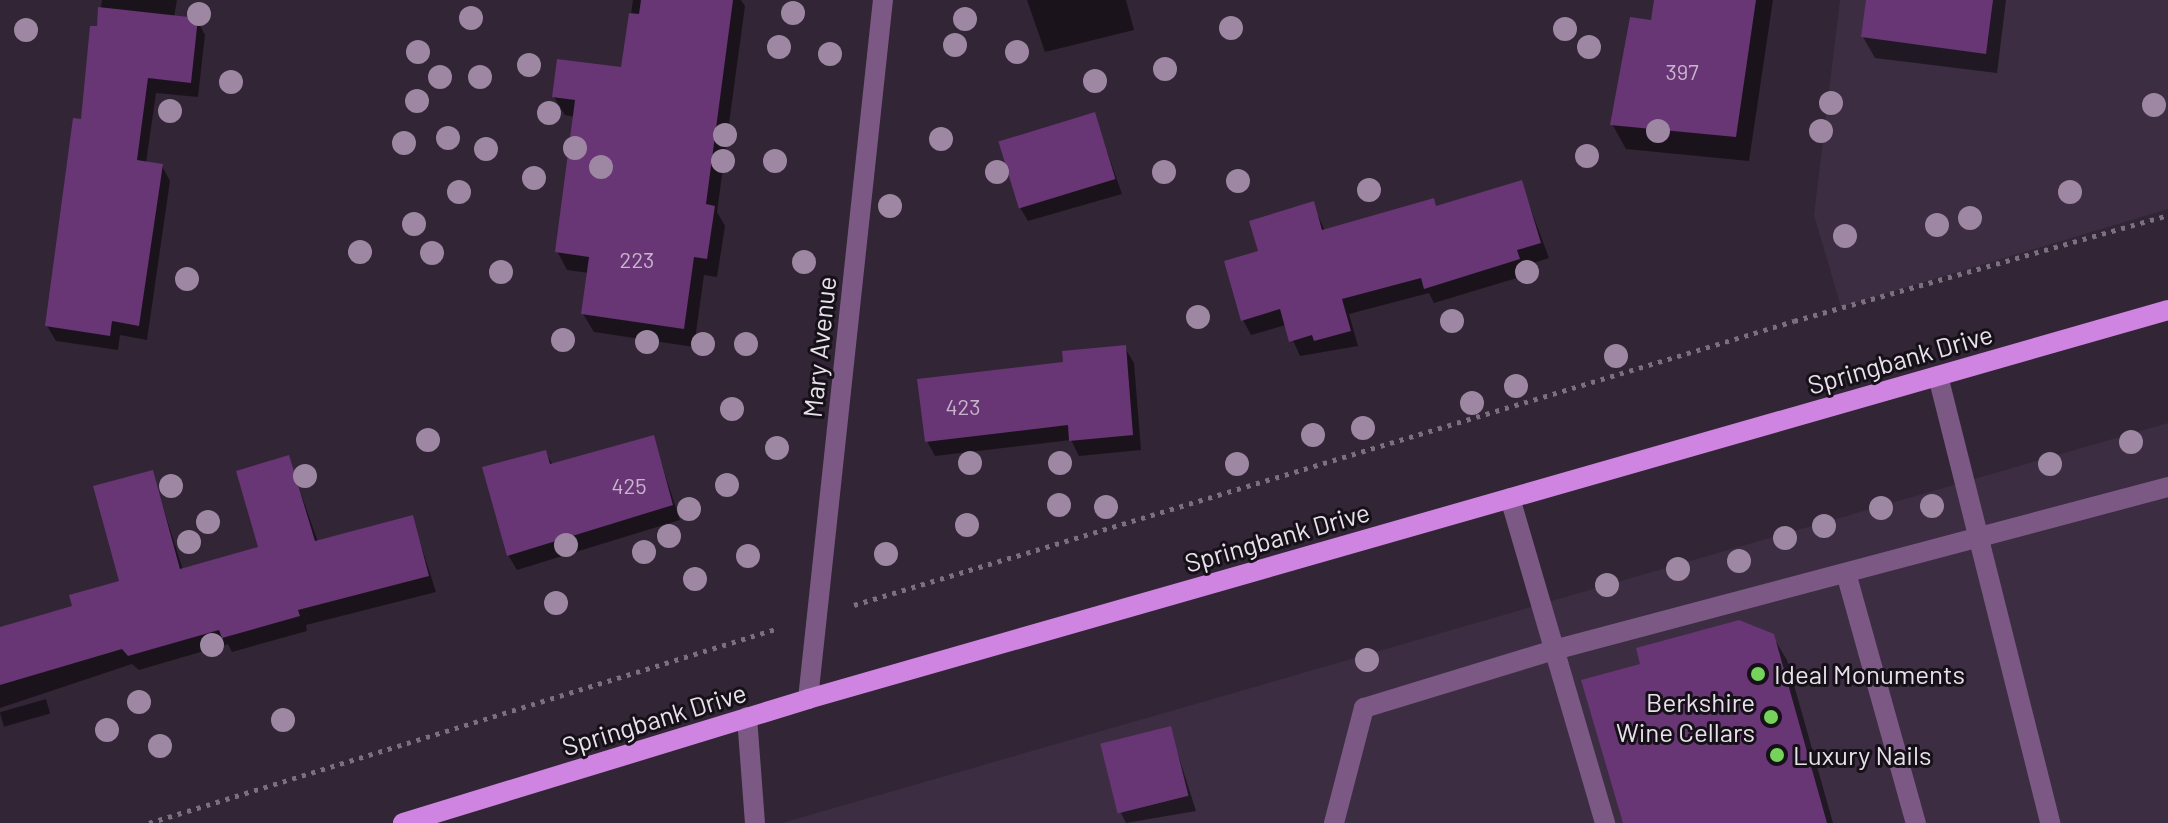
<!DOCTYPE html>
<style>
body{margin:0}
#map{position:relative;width:2168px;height:823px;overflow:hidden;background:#322535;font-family:Barlow,sans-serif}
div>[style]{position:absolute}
.built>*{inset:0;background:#3d2d42}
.shadow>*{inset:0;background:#0007;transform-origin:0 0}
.building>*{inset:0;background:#683575;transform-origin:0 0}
.path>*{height:5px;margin-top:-2.5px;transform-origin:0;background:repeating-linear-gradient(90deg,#7b707d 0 4px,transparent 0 10px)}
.minor>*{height:20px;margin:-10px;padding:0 10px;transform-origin:10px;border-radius:10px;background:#7c5985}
.major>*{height:20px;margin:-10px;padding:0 10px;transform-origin:10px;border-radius:10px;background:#ce84e0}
.trees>*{width:24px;height:24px;margin:-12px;border-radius:50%;background:#9d87a2}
.dots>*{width:22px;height:22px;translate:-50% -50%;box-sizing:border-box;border:4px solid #161118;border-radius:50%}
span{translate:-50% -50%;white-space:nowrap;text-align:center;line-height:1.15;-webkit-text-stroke:6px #161118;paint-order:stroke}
.number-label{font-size:22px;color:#c8b5cd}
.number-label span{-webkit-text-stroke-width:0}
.street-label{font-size:26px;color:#e8e0ea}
.poi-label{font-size:26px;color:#e8e0ea}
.left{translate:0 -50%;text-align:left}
.right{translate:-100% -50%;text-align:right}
</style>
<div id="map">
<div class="built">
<i style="clip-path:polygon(1840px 0,2168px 0,2168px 209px,1841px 307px,1814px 215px)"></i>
<i style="clip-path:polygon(2168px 423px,2168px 823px,782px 823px,1289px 677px)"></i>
</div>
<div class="shadow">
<i style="clip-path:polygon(102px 0,177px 0,174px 17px,197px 20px,205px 35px,198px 97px,156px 93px,146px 163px,162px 166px,170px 181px,147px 340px,120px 335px,118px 350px,56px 341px,47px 326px)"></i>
<i style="clip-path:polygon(633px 0,741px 0,745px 6px,717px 212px,725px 226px,717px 277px,704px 275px,694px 347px,594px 332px,583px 314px,589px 273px,567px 270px,557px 251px,575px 117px,565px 115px,554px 97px,623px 69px)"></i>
<i style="clip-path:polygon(1027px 0,1126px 0,1134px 30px,1045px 52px)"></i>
<i style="clip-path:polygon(1656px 0,1773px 0,1749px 161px,1626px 149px,1612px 124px,1652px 22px)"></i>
<i style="clip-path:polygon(1868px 0,2006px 0,1997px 73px,1875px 58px,1863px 37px)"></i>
<i style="clip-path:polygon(1094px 114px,1122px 194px,1028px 221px,1019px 206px)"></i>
<i style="clip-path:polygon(1521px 183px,1549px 258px,1524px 266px,1527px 275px,1434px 303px,1429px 293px,1349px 314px,1358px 346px,1300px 356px,1286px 325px,1251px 335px,1243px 320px,1261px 253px,1313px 204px,1325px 231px,1437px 208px)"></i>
<i style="clip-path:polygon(1125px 348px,1134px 363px,1141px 450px,1079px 456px,1071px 440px,935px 456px,927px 441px,1065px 364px)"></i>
<i style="clip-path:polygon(653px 438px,680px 520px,517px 570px,508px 555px,545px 452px,553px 465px)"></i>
<i style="clip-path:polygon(288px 457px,318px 542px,412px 517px,436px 592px,306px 625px,307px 631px,232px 652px,228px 644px,139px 670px,132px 664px,0 708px,0 629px,74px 608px,122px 582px,152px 472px,183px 570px,261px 548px)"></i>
<i style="clip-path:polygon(1772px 635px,1787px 660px,1833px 823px,1625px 823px)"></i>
<i style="left:46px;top:699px;width:15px;height:48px;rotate:74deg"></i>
<i style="clip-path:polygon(1170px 729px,1196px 811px,1126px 823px,1121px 813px)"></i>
</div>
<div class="building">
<i style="clip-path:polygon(641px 0,733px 0,706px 204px,715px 206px,707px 259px,694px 257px,684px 329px,581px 314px,589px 257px,555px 252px,575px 100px,552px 97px,557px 59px,621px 67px,629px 13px,639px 14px)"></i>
<i style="clip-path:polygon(1654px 0,1756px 0,1736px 137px,1610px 125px,1630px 17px,1651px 20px)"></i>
<i style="clip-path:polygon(1866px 0,1993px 0,1986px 54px,1861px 37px)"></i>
<i style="clip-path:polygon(98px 7px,198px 18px,191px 83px,148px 78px,137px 160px,163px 164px,139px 326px,112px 321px,110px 336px,45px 326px,73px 118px,81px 119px,90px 26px,97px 26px)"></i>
<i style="left:1095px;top:112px;width:70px;height:101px;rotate:73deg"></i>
<i style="clip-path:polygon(1522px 180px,1541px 243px,1517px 250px,1520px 259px,1424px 289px,1421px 278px,1342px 299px,1351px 331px,1314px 341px,1312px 335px,1289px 342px,1280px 309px,1241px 321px,1224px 261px,1258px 251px,1249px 221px,1314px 201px,1322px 230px,1434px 198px,1436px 206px)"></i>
<i style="clip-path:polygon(1126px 345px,1133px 435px,1069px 441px,1068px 425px,925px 442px,917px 379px,1063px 362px,1062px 351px)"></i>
<i style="clip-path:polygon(654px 435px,673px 505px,507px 556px,482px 467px,546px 450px,550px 464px)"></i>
<i style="clip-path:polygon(289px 455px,315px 541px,413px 515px,429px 576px,298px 610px,300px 616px,222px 638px,219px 630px,128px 656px,122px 649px,0 685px,0 627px,72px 606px,69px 595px,119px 581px,93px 486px,153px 470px,180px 569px,258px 547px,236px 471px)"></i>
<i style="clip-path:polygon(1739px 620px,1774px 634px,1827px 823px,1623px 823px,1581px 680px,1640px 664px,1636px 648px)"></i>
<i style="left:1171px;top:726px;width:72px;height:73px;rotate:76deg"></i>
</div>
<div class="path">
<i style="left:854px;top:605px;width:982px;rotate:-16.81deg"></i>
<i style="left:1794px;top:321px;width:389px;rotate:-15.8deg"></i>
<i style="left:149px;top:823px;width:659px;rotate:-17.2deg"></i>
</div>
<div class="minor">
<i style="left:1938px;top:376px;width:461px;rotate:75.9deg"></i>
<i style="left:1510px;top:498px;width:339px;rotate:73.7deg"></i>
<i style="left:1846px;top:573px;width:260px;rotate:74.4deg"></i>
<i style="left:808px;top:699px;width:703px;rotate:-83.88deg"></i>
<i style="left:747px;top:717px;width:106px;rotate:85.7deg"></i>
<i style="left:1334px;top:823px;width:119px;rotate:-75.4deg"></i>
<i style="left:1364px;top:708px;width:199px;rotate:-17deg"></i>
<i style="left:1554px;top:650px;width:635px;rotate:-14.87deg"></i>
</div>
<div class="major">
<i style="left:403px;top:823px;width:424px;rotate:-17deg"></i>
<i style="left:808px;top:699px;width:1415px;rotate:-15.96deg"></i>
</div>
<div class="trees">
<i style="left:793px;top:13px"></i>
<i style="left:199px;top:14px"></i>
<i style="left:471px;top:18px"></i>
<i style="left:965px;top:19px"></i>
<i style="left:1231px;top:28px"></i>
<i style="left:1565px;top:29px"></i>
<i style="left:26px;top:30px"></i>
<i style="left:955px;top:45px"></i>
<i style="left:779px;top:47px"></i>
<i style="left:1589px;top:47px"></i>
<i style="left:418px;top:52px"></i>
<i style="left:1017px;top:52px"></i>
<i style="left:830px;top:54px"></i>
<i style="left:529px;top:65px"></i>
<i style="left:1165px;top:69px"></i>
<i style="left:440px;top:77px"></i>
<i style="left:480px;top:77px"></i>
<i style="left:1095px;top:81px"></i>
<i style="left:231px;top:82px"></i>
<i style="left:417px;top:101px"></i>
<i style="left:1831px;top:103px"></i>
<i style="left:2154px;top:105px"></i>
<i style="left:170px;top:111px"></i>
<i style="left:549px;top:113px"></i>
<i style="left:1658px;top:131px"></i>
<i style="left:1821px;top:131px"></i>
<i style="left:725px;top:135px"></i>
<i style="left:448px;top:138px"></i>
<i style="left:941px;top:139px"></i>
<i style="left:404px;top:143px"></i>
<i style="left:575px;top:148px"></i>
<i style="left:486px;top:149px"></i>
<i style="left:1587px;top:156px"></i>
<i style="left:723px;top:161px"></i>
<i style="left:775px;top:161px"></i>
<i style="left:601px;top:167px"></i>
<i style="left:997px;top:172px"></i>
<i style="left:1164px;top:172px"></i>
<i style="left:534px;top:178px"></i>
<i style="left:1238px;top:181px"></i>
<i style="left:1369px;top:190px"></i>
<i style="left:459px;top:192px"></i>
<i style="left:2070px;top:192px"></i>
<i style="left:890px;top:206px"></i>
<i style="left:1970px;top:218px"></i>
<i style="left:414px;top:224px"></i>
<i style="left:1937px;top:225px"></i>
<i style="left:1845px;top:236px"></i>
<i style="left:360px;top:252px"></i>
<i style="left:432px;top:253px"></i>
<i style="left:804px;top:262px"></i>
<i style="left:501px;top:272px"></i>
<i style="left:1527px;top:272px"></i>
<i style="left:187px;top:279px"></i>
<i style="left:1198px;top:317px"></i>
<i style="left:1452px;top:321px"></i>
<i style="left:563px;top:340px"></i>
<i style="left:647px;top:342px"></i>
<i style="left:703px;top:344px"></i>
<i style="left:746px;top:344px"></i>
<i style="left:1616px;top:356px"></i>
<i style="left:1516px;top:386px"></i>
<i style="left:1472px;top:403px"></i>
<i style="left:732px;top:409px"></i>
<i style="left:1363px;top:428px"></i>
<i style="left:1313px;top:435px"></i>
<i style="left:428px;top:440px"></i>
<i style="left:2131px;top:442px"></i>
<i style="left:777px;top:448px"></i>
<i style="left:970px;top:463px"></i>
<i style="left:1060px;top:463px"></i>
<i style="left:1237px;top:464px"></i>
<i style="left:2050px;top:464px"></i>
<i style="left:305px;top:476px"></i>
<i style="left:727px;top:485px"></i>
<i style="left:171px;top:486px"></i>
<i style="left:1059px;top:505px"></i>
<i style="left:1932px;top:506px"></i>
<i style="left:1106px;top:507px"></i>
<i style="left:1881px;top:508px"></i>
<i style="left:689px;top:509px"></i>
<i style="left:208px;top:522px"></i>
<i style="left:967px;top:525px"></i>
<i style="left:1824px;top:526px"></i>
<i style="left:669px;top:536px"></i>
<i style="left:1785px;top:538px"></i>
<i style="left:189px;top:542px"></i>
<i style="left:566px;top:545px"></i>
<i style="left:644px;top:552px"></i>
<i style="left:886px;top:554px"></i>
<i style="left:748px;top:556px"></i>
<i style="left:1739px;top:561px"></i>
<i style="left:1678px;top:569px"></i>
<i style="left:695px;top:579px"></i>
<i style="left:1607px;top:585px"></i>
<i style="left:556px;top:603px"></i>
<i style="left:212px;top:645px"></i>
<i style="left:1367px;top:660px"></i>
<i style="left:139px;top:702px"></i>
<i style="left:283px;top:720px"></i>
<i style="left:107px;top:730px"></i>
<i style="left:160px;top:746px"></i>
</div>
<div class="dots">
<i style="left:1758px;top:674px;background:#75d25b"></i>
<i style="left:1771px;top:717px;background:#75d25b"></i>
<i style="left:1777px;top:755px;background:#75d25b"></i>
</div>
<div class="number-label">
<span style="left:1682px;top:72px">397</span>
<span style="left:637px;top:260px">223</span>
<span style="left:963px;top:407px">423</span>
<span style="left:629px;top:486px">425</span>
</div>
<div class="street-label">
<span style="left:819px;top:347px;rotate:-84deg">Mary Avenue</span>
<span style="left:1900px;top:359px;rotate:-16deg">Springbank Drive</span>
<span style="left:1277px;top:537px;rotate:-16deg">Springbank Drive</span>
<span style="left:654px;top:719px;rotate:-17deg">Springbank Drive</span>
</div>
<div class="poi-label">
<span class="left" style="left:1774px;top:674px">Ideal Monuments</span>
<span class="right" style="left:1755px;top:717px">Berkshire<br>Wine Cellars</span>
<span class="left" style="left:1793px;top:755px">Luxury Nails</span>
</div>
</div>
